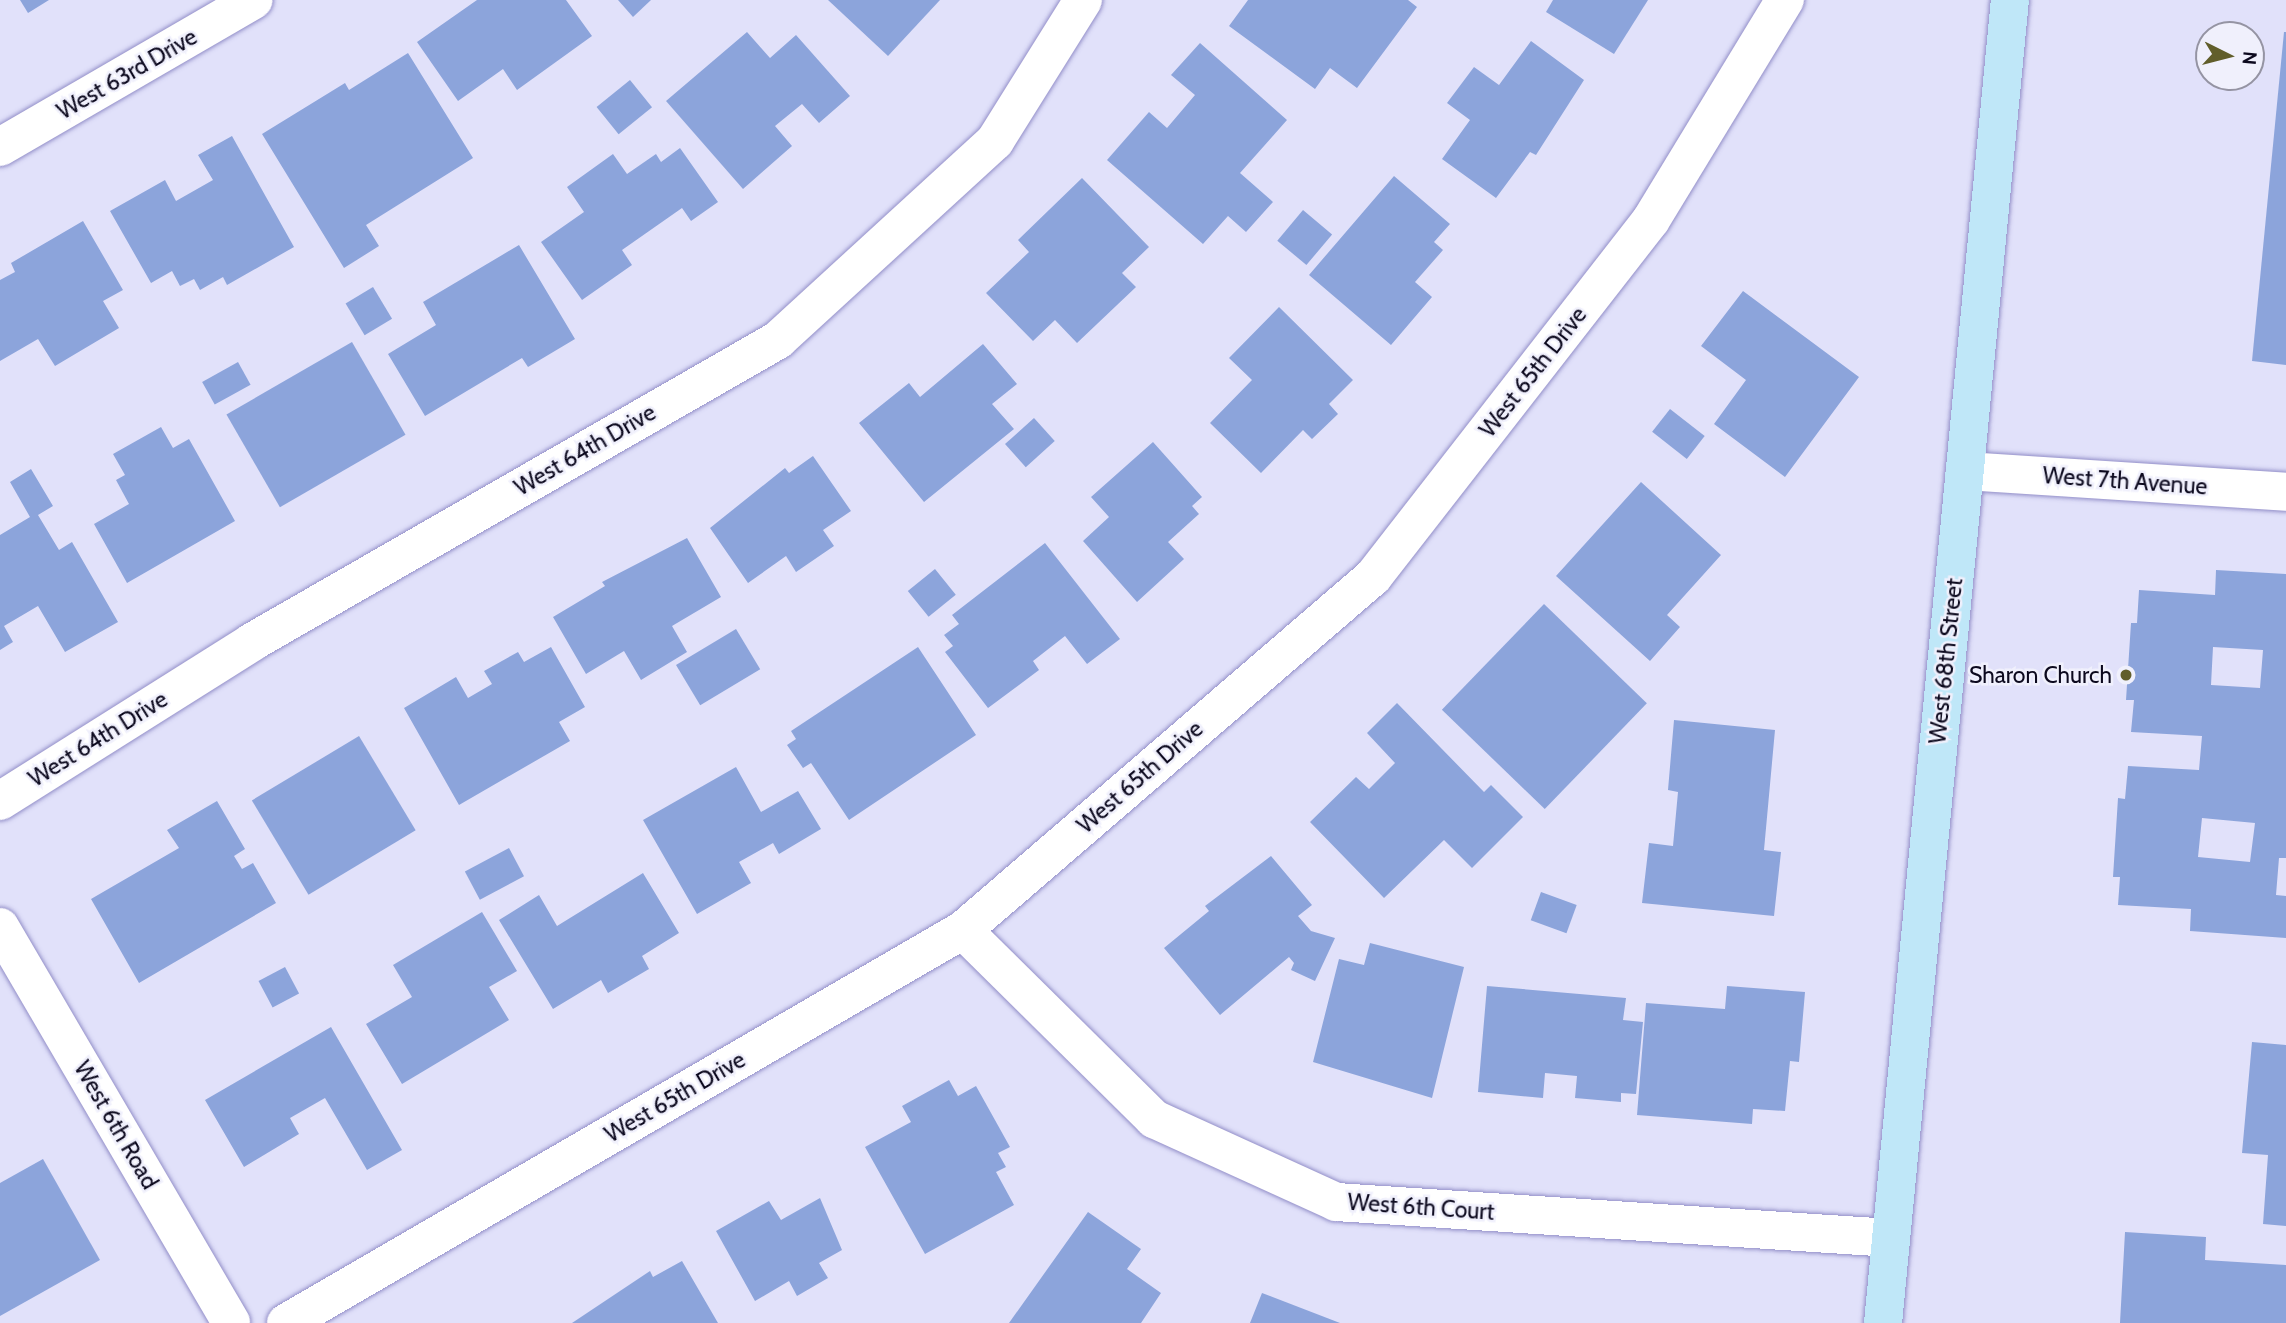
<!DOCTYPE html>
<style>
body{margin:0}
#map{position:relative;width:2286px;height:1323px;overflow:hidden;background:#e1e1fa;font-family:Cabin,sans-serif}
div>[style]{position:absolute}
.building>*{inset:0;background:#8ca4db;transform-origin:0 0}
.roads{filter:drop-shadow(0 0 2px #928ec8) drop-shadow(0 0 2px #928ec8)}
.minor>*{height:38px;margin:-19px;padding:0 19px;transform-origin:19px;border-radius:19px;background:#fff}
.major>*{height:38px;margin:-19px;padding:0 19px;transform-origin:19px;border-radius:19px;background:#bfe7f8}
.dots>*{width:19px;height:19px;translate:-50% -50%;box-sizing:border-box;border:4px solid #f0f0fc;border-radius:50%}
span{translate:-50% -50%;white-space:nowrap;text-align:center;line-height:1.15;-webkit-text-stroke:5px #f0f0fc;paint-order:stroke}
.street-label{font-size:23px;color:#0c091e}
.poi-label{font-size:23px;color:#0c091e}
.right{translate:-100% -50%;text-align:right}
.north{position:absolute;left:2195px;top:21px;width:70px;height:70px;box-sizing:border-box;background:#f0f0fc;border:2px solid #9594a3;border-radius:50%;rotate:96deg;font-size:19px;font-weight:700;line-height:28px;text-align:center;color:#0c091e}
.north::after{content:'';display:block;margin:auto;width:24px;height:32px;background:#615e2b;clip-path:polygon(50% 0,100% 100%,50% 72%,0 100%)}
</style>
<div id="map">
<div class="building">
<i style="clip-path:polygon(20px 0,49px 0,28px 13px)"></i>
<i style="clip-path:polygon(477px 0,566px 0,592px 36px,517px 90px,503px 69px,458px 101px,417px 42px)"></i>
<i style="clip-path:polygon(618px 0,651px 0,633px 17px)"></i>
<i style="clip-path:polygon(828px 0,940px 0,888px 56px)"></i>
<i style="clip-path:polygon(1248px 0,1408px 0,1417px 7px,1357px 88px,1330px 68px,1315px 89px,1229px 26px)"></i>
<i style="clip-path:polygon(1553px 0,1648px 0,1614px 54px,1546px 12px)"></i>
<i style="clip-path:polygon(747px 32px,770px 58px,796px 35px,850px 96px,819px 123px,802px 104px,775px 126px,792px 146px,743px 189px,666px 101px)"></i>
<i style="clip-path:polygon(2284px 32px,2286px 32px,2286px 365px,2252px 361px)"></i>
<i style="clip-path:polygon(1531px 41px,1584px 80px,1536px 155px,1530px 152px,1496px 198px,1442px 159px,1470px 120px,1447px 103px,1474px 67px,1499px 85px)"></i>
<i style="clip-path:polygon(1200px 43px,1287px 120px,1240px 173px,1273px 202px,1246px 232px,1228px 216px,1203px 244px,1107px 160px,1149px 112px,1167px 128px,1195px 95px,1171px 75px)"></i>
<i style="clip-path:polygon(408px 53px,473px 158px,366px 225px,379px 246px,344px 268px,262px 134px,345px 83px,349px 90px)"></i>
<i style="left:630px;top:80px;width:35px;height:43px;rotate:51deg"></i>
<i style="clip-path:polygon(232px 136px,294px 247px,227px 285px,223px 277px,200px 290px,194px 279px,180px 286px,172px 271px,151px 283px,110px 211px,165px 180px,176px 201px,213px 180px,198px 155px)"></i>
<i style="clip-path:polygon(680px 148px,718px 202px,691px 221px,682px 208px,622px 250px,632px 265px,582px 300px,541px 242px,584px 212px,567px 187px,613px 154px,627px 174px,656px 154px,661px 162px)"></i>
<i style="clip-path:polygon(1394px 176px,1450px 224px,1434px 242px,1443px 250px,1415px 282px,1432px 297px,1391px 345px,1309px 275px)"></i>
<i style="clip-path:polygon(1082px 178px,1149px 247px,1122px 273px,1136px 287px,1077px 343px,1055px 320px,1033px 341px,986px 293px,1029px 252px,1018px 240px)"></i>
<i style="left:1303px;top:210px;width:38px;height:40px;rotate:40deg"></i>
<i style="clip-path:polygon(83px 221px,123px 290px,103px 301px,119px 328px,55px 366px,38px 339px,0 361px,0 280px,15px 272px,11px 263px)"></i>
<i style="clip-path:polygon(519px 245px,575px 339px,528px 367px,522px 358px,425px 416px,388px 354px,436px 325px,423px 302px)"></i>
<i style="left:373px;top:287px;width:37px;height:32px;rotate:59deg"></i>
<i style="clip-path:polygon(1743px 291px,1859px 377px,1785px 477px,1714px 424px,1746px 380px,1701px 346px)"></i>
<i style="clip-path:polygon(1279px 307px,1353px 380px,1329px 404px,1338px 414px,1312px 439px,1303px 430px,1261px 473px,1210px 423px,1252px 380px,1229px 358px)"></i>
<i style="left:352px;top:342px;width:107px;height:145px;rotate:60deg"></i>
<i style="clip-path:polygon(983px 344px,1017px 384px,992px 404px,1014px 429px,924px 502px,859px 423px,909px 383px,920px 397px)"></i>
<i style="left:238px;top:362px;width:26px;height:41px;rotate:61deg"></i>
<i style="left:1670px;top:409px;width:44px;height:29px;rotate:38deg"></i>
<i style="left:1034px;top:418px;width:31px;height:39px;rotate:48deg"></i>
<i style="clip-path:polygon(161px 427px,173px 448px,189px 439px,235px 521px,127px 583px,94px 524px,129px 504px,116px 480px,125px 475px,113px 454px)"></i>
<i style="clip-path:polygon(1153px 442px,1202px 497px,1192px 506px,1199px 514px,1168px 542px,1184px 559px,1137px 602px,1083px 541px,1109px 517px,1091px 497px)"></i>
<i style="clip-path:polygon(813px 456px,851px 511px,823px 530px,834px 546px,796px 572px,786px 556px,748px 583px,710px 528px,785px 468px,789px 473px)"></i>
<i style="clip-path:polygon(31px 469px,53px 506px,38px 515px,59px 550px,72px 542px,118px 622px,65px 652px,38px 606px,4px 626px,13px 642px,0 650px,0 535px,30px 517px,10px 482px)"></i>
<i style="clip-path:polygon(1641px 482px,1721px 555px,1667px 615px,1680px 627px,1650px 661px,1556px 576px)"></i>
<i style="clip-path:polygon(687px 538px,721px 597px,672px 626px,687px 652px,641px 680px,624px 651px,586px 674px,553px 617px,605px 586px,602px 582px)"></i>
<i style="clip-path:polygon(1045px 543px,1120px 639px,1087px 664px,1065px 636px,1033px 661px,1039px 670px,988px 708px,945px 652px,953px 646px,944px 635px,959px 624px,952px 615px)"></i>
<i style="left:935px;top:569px;width:33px;height:35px;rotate:51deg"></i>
<i style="clip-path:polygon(evenodd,2216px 570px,2286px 574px,2286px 858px,2279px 858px,2276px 895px,2286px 896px,2286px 938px,2190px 931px,2191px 909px,2118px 905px,2120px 877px,2113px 877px,2118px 798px,2125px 799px,2128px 766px,2199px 770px,2202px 736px,2131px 732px,2134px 700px,2126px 700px,2131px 623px,2137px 623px,2139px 590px,2215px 595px,2216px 570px,2213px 647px,2263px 650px,2260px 688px,2211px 685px,2213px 647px,2216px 570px,2202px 818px,2255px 823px,2250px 862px,2198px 857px,2202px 818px)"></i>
<i style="left:1544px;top:604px;width:143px;height:147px;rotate:44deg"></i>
<i style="left:736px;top:629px;width:47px;height:70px;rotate:59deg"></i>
<i style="clip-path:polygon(551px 647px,585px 707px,559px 722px,570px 741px,459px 805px,404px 708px,456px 677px,468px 698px,492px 684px,484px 671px,518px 652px,524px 662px)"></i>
<i style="clip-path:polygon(918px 647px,976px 735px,849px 820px,811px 763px,803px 768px,787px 745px,796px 739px,791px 731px)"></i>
<i style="clip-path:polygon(1397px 703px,1484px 792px,1491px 785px,1523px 817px,1472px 868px,1444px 840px,1384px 898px,1310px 822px,1356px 777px,1369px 789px,1395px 763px,1367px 733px)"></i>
<i style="clip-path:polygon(1674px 720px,1775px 730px,1764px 850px,1781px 852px,1774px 916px,1642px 903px,1649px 843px,1673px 846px,1678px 792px,1668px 790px)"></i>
<i style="left:359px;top:736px;width:110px;height:125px;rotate:59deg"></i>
<i style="clip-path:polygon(736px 767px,761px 812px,798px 791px,821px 829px,779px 854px,773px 843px,739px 862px,751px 883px,697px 914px,643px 820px)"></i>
<i style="clip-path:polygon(217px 801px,245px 849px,234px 856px,242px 869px,253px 863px,276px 903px,139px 983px,91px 899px,179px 848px,167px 830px)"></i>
<i style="left:509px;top:848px;width:32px;height:50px;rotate:62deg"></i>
<i style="clip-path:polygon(1271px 856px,1312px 905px,1298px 916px,1311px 931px,1335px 938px,1315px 981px,1291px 970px,1294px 963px,1289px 957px,1220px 1015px,1164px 948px,1209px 911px,1205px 906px)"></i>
<i style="clip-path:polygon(643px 873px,679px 933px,642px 956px,649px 969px,608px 993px,601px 980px,553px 1009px,499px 920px,539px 895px,557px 926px)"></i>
<i style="left:1541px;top:892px;width:38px;height:30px;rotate:20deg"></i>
<i style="clip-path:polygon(482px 912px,517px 971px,489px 987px,509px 1020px,402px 1084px,366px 1024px,412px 997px,393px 965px)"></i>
<i style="clip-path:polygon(1370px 943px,1464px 967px,1432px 1098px,1313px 1062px,1339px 959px,1364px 965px)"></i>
<i style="left:285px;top:967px;width:30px;height:30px;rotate:62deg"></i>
<i style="clip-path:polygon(1487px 986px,1626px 998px,1623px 1020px,1643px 1022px,1636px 1094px,1621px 1093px,1621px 1102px,1575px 1098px,1577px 1076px,1545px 1073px,1543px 1098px,1478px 1092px)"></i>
<i style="clip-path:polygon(1727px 986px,1805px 992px,1799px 1062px,1790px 1061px,1785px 1111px,1753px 1109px,1752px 1124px,1637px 1115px,1646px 1003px,1725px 1009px)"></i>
<i style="clip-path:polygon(331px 1027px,402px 1150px,367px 1170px,325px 1098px,290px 1118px,299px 1134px,244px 1167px,205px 1100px)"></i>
<i style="clip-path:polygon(2252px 1042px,2286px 1045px,2286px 1226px,2263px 1224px,2268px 1155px,2242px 1153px)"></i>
<i style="clip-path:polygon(949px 1080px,958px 1096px,976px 1086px,1010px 1147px,998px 1153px,1006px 1167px,996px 1172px,1014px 1205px,925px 1254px,865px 1147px,911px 1122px,902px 1106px)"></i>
<i style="clip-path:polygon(43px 1159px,100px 1260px,0 1316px,0 1183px)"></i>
<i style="clip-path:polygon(820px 1198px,842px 1250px,819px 1263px,828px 1278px,797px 1296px,789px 1281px,755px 1301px,716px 1231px,769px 1201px,781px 1220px)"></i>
<i style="clip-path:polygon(1088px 1212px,1141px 1249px,1127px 1269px,1161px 1293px,1141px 1323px,1009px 1323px)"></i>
<i style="clip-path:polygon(2125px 1232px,2206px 1237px,2205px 1260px,2286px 1265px,2286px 1323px,2120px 1323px)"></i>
<i style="clip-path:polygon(682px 1261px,718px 1323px,572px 1323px,650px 1271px,653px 1277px)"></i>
<i style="clip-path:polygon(1262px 1293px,1340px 1323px,1250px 1323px)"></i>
</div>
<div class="roads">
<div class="minor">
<i style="left:0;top:147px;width:293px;rotate:-30.1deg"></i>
<i style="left:1965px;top:471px;width:322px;rotate:3.7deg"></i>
<i style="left:0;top:801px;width:298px;rotate:-32.2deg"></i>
<i style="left:252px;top:642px;width:607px;rotate:-29.86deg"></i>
<i style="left:778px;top:340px;width:294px;rotate:-42.5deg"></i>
<i style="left:995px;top:141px;width:166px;rotate:-58deg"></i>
<i style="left:0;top:927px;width:458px;rotate:59.7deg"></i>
<i style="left:963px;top:930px;width:269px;rotate:44.7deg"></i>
<i style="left:1154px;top:1119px;width:200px;rotate:24.5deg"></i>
<i style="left:1336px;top:1202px;width:556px;rotate:3.71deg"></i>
<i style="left:286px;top:1323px;width:783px;rotate:-30.14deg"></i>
<i style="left:963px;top:930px;width:541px;rotate:-40.73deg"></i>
<i style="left:1373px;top:577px;width:452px;rotate:-52.1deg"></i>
<i style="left:1651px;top:220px;width:258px;rotate:-58.7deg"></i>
</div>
<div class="major">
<i style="left:1883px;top:1323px;width:1329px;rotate:-84.52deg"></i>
</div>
</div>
<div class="dots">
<i style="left:2126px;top:675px;background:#615e2b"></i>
</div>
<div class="street-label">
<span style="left:127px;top:74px;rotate:-30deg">West 63rd Drive</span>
<span style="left:1533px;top:372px;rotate:-52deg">West 65th Drive</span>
<span style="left:585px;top:450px;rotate:-30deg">West 64th Drive</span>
<span style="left:2125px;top:481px;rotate:4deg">West 7th Avenue</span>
<span style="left:1946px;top:661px;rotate:-84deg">West 68th Street</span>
<span style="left:98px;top:739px;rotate:-32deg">West 64th Drive</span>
<span style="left:1140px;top:777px;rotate:-41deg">West 65th Drive</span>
<span style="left:675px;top:1097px;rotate:-30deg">West 65th Drive</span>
<span style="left:116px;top:1125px;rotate:60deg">West 6th Road</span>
<span style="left:1421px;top:1207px;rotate:4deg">West 6th Court</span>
</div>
<div class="poi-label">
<span class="right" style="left:2112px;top:675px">Sharon Church</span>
</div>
<div class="north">N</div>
</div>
